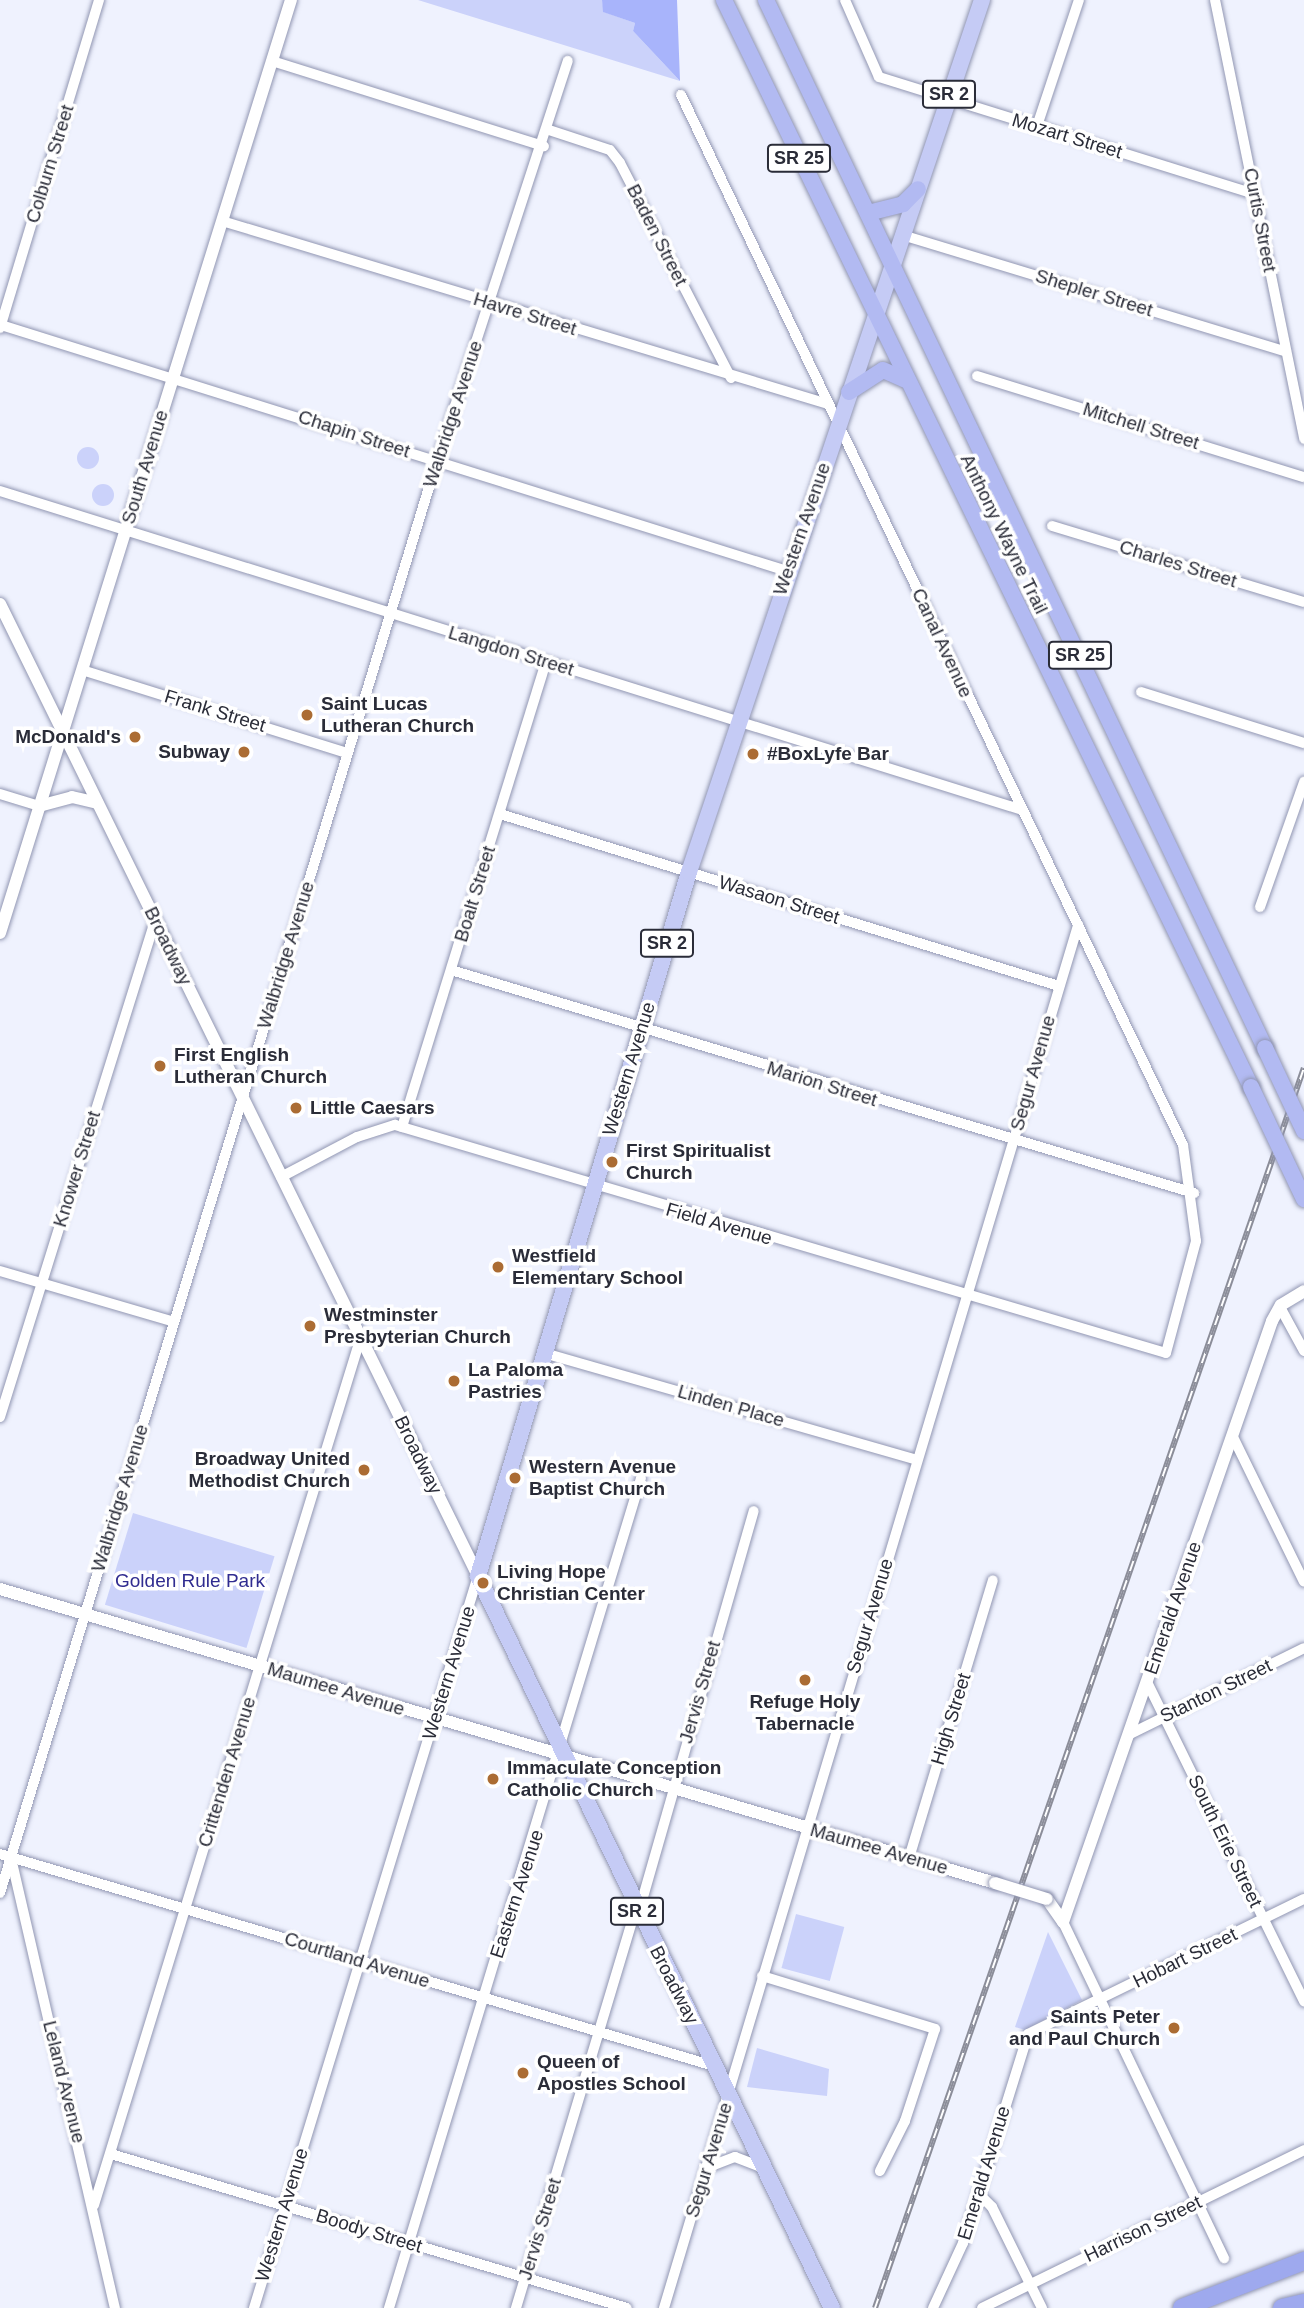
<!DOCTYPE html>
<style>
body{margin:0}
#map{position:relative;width:1304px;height:2308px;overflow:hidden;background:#eff2fe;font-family:Helvetica,sans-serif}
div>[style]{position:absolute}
.green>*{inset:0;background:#cbd2fa;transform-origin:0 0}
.round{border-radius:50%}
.forest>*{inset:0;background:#a8b4fb}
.roads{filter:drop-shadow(0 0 2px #9196b2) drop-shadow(0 0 2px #9196b2)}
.minor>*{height:10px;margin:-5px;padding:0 5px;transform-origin:5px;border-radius:5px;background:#fff}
.tertiary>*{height:12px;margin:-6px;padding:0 6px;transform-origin:6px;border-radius:6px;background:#fff}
.primary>*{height:16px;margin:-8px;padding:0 8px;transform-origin:8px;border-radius:8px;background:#c5cbf5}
.trunk>*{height:16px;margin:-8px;padding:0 8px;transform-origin:8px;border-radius:8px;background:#b2baf2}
.motorway>*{height:18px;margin:-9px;padding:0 9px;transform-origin:9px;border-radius:9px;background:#9ea9ee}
.rail>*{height:6px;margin-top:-3px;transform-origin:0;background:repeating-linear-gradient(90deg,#fff 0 10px,#8b8d99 0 20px);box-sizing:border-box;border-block:2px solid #8b8d99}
.bridges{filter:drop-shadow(0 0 2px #9196b2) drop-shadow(0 0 2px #9196b2)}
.tertiary-bridge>*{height:12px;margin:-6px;padding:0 6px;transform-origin:6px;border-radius:6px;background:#fff}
.trunk-bridge>*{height:16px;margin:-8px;padding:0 8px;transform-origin:8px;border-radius:8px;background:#b2baf2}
.dots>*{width:19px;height:19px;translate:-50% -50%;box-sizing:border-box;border:4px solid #fff;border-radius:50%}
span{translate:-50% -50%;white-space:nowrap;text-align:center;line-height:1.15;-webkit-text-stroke:7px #fff;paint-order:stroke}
.shield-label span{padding:2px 5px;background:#fff;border:2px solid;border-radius:5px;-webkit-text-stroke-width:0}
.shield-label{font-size:18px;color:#2a2c38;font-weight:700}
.street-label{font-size:19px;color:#2a2c38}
.poi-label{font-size:19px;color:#2a2c38;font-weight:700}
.left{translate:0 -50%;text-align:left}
.right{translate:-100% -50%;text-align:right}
.park-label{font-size:19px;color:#302c90}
</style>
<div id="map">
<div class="green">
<i style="clip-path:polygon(418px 0,602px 0,604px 12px,635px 23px,633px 31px,680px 81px)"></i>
<i class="round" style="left:77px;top:447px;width:22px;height:22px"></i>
<i class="round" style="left:92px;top:484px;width:22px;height:22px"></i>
<i style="left:133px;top:1513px;width:148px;height:96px;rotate:17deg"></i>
<i style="left:796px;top:1914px;width:50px;height:56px;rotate:15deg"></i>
<i style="clip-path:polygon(1048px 1932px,1082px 2000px,1025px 2030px,1015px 2027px)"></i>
<i style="clip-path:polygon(757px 2048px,829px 2069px,827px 2096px,747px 2087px)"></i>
</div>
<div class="forest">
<i style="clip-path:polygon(602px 0,677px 0,680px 81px,633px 31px,635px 23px,603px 12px)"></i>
</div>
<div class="roads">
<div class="minor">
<i style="left:845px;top:0;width:84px;rotate:66.2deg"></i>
<i style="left:879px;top:77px;width:394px;rotate:17.3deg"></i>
<i style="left:1215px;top:0;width:448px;rotate:78.5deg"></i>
<i style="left:272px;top:61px;width:285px;rotate:17.4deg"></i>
<i style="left:1037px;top:126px;width:133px;rotate:-71.6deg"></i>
<i style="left:549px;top:130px;width:64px;rotate:18.2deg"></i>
<i style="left:610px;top:150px;width:16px;rotate:52deg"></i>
<i style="left:620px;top:163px;width:242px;rotate:62.7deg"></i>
<i style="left:222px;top:221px;width:633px;rotate:16.8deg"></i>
<i style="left:902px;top:235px;width:401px;rotate:16.9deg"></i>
<i style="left:1px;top:325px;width:824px;rotate:17.38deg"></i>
<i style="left:0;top:328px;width:343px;rotate:-73.2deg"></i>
<i style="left:977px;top:376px;width:342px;rotate:17.2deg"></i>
<i style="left:0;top:491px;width:1071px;rotate:17.33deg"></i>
<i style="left:1052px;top:526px;width:263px;rotate:16.8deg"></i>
<i style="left:82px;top:670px;width:278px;rotate:17.4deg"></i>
<i style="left:1141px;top:692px;width:171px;rotate:17.4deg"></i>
<i style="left:0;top:794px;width:41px;rotate:17.1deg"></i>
<i style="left:500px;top:814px;width:585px;rotate:17.1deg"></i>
<i style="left:1260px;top:907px;width:133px;rotate:-70.6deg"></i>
<i style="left:451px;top:970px;width:776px;rotate:16.71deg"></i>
<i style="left:402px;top:1127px;width:487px;rotate:-72.8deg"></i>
<i style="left:281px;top:1177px;width:86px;rotate:-27.8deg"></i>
<i style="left:357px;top:1137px;width:40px;rotate:-18deg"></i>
<i style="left:395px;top:1125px;width:804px;rotate:16.47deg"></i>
<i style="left:1166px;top:1353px;width:116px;rotate:-75deg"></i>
<i style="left:1196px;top:1241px;width:97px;rotate:-97.7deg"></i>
<i style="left:1183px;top:1145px;width:1164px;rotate:-115.55deg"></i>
<i style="left:0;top:1271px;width:181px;rotate:16.3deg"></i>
<i style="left:1280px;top:1307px;width:50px;rotate:61.4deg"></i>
<i style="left:544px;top:1353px;width:387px;rotate:16deg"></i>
<i style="left:0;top:1417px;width:520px;rotate:-72.65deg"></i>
<i style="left:1233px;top:1437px;width:161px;rotate:63.9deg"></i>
<i style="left:1147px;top:1682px;width:356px;rotate:63.8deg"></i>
<i style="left:1128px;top:1735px;width:196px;rotate:-26.3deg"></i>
<i style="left:0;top:1854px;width:745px;rotate:16.54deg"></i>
<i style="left:11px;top:1858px;width:462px;rotate:77deg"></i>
<i style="left:909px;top:1858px;width:290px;rotate:-73.2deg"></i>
<i style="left:0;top:1893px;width:1497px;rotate:-73.03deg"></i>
<i style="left:437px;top:461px;width:421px;rotate:-71.9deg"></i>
<i style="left:639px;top:1911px;width:416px;rotate:-74deg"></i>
<i style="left:1063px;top:1922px;width:373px;rotate:64.4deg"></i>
<i style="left:762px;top:1976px;width:181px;rotate:17deg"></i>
<i style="left:935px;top:2029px;width:97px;rotate:108.1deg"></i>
<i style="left:905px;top:2121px;width:56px;rotate:116.6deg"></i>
<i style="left:111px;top:2154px;width:538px;rotate:16.62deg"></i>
<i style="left:706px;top:2168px;width:31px;rotate:-21deg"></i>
<i style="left:735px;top:2157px;width:30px;rotate:21deg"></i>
<i style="left:978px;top:2193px;width:20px;rotate:45deg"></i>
<i style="left:992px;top:2207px;width:113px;rotate:63.7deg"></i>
<i style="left:94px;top:2205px;width:905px;rotate:-72.91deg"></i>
<i style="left:254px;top:2308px;width:766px;rotate:-72.99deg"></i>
<i style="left:389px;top:2308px;width:867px;rotate:-73.11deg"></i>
<i style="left:516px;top:2308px;width:417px;rotate:-73.3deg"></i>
<i style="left:664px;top:2308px;width:1444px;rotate:-73.33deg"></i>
<i style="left:933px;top:2308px;width:72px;rotate:-65.2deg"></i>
<i style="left:963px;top:2243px;width:219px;rotate:-72.7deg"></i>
<i style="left:1028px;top:2034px;width:307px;rotate:-26.1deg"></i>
<i style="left:982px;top:2308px;width:359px;rotate:-26.1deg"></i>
</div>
<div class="tertiary">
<i style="left:0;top:604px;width:1083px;rotate:63.81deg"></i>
<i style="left:39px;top:806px;width:34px;rotate:-15deg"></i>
<i style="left:72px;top:797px;width:26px;rotate:13deg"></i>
<i style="left:0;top:933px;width:977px;rotate:-72.68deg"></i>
<i style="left:0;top:1589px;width:1038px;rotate:16.46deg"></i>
<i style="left:1047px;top:1899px;width:28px;rotate:55deg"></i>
<i style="left:1063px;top:1922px;width:636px;rotate:-70.82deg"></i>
<i style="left:1272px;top:1321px;width:18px;rotate:-61deg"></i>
<i style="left:1281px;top:1305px;width:27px;rotate:-31deg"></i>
</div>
<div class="primary">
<i style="left:832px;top:2308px;width:813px;rotate:-115.81deg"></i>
<i style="left:478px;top:1576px;width:735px;rotate:-73.32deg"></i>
<i style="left:689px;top:872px;width:920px;rotate:-71.43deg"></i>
</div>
<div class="trunk">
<i style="left:724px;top:0;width:1208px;rotate:64.13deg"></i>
<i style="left:766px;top:0;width:1161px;rotate:64.54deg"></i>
<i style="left:868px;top:213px;width:36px;rotate:-14deg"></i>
<i style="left:903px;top:204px;width:21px;rotate:-45deg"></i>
<i style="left:849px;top:392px;width:40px;rotate:-32.9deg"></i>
<i style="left:883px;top:370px;width:24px;rotate:24deg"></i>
</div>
<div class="motorway">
<i style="left:1182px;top:2308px;width:131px;rotate:-21.1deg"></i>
<i style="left:1282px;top:2308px;width:23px;rotate:-13deg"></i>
</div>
</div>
<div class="rail">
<i style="left:875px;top:2308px;width:1312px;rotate:-70.92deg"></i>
</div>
<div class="bridges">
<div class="tertiary-bridge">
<i style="left:995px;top:1883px;width:54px;rotate:17.1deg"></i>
</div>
<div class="trunk-bridge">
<i style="left:1265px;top:1048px;width:92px;rotate:64.8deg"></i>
<i style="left:1251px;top:1087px;width:124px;rotate:64.7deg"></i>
</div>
</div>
<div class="dots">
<i style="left:307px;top:715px;background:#ab6c33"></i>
<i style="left:135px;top:737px;background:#ab6c33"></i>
<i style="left:244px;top:752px;background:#ab6c33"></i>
<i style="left:753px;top:754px;background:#ab6c33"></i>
<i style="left:160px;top:1066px;background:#ab6c33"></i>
<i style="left:296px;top:1108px;background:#ab6c33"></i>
<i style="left:612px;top:1162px;background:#ab6c33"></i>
<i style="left:498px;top:1267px;background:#ab6c33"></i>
<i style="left:310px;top:1326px;background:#ab6c33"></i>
<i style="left:454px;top:1381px;background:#ab6c33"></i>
<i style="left:364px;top:1470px;background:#ab6c33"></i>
<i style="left:515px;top:1478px;background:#ab6c33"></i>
<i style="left:483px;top:1583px;background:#ab6c33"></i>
<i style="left:805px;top:1680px;background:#ab6c33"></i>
<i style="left:493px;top:1779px;background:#ab6c33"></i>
<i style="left:1174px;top:2028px;background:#ab6c33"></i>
<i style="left:523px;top:2073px;background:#ab6c33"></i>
</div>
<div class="shield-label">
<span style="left:949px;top:94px">SR 2</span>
<span style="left:799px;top:158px">SR 25</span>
<span style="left:1080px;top:655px">SR 25</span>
<span style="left:667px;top:943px">SR 2</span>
<span style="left:637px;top:1911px">SR 2</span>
</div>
<div class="street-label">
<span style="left:1067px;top:136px;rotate:17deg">Mozart Street</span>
<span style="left:50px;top:164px;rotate:-73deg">Colburn Street</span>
<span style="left:1260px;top:220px;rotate:79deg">Curtis Street</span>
<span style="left:657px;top:235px;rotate:63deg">Baden Street</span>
<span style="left:1094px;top:293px;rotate:17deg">Shepler Street</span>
<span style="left:525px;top:314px;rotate:17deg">Havre Street</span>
<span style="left:453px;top:414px;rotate:-72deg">Walbridge Avenue</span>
<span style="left:1141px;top:426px;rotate:17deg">Mitchell Street</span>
<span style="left:354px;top:434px;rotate:18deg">Chapin Street</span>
<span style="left:145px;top:467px;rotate:-73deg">South Avenue</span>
<span style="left:802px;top:529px;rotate:-71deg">Western Avenue</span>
<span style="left:1004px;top:534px;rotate:64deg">Anthony Wayne Trail</span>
<span style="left:1178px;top:564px;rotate:17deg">Charles Street</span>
<span style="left:942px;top:643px;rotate:65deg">Canal Avenue</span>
<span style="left:511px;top:651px;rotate:17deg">Langdon Street</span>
<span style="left:215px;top:711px;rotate:17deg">Frank Street</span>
<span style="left:475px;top:894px;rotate:-73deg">Boalt Street</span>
<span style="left:779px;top:900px;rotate:17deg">Wasaon Street</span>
<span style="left:168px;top:946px;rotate:64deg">Broadway</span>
<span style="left:286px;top:955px;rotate:-73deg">Walbridge Avenue</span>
<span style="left:629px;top:1069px;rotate:-73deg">Western Avenue</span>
<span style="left:1033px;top:1073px;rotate:-74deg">Segur Avenue</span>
<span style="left:822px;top:1084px;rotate:17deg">Marion Street</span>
<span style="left:77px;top:1169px;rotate:-73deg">Knower Street</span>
<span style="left:719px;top:1224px;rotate:16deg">Field Avenue</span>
<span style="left:731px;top:1406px;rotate:16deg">Linden Place</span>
<span style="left:418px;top:1455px;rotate:64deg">Broadway</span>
<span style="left:120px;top:1498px;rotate:-73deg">Walbridge Avenue</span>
<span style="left:1173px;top:1608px;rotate:-71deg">Emerald Avenue</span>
<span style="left:870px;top:1616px;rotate:-73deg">Segur Avenue</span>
<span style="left:449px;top:1673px;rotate:-73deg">Western Avenue</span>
<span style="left:336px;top:1689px;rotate:17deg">Maumee Avenue</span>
<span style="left:1216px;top:1691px;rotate:-26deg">Stanton Street</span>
<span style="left:700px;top:1692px;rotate:-74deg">Jervis Street</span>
<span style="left:951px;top:1719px;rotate:-73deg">High Street</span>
<span style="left:227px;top:1772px;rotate:-73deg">Crittenden Avenue</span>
<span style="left:1225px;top:1841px;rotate:64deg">South Erie Street</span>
<span style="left:879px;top:1849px;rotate:16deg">Maumee Avenue</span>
<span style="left:517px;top:1894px;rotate:-72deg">Eastern Avenue</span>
<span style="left:1185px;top:1958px;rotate:-26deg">Hobart Street</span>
<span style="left:357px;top:1960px;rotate:17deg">Courtland Avenue</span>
<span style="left:674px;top:1985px;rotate:63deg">Broadway</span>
<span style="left:64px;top:2082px;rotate:76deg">Leland Avenue</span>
<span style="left:709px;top:2160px;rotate:-73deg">Segur Avenue</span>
<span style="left:984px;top:2173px;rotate:-73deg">Emerald Avenue</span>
<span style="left:282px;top:2215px;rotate:-73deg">Western Avenue</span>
<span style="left:540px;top:2229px;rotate:-73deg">Jervis Street</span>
<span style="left:1143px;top:2229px;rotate:-26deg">Harrison Street</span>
<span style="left:369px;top:2231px;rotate:17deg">Boody Street</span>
</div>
<div class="poi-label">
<span class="left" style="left:321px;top:715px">Saint Lucas<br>Lutheran Church</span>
<span class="right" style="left:121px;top:737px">McDonald's</span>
<span class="right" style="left:230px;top:752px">Subway</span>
<span class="left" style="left:767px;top:754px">#BoxLyfe Bar</span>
<span class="left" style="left:174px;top:1066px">First English<br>Lutheran Church</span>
<span class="left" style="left:310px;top:1108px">Little Caesars</span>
<span class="left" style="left:626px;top:1162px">First Spiritualist<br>Church</span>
<span class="left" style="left:512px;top:1267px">Westfield<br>Elementary School</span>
<span class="left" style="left:324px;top:1326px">Westminster<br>Presbyterian Church</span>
<span class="left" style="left:468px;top:1381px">La Paloma<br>Pastries</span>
<span class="right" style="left:350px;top:1470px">Broadway United<br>Methodist Church</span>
<span class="left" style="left:529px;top:1478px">Western Avenue<br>Baptist Church</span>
<span class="left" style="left:497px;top:1583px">Living Hope<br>Christian Center</span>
<span style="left:805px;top:1713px">Refuge Holy<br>Tabernacle</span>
<span class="left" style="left:507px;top:1779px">Immaculate Conception<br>Catholic Church</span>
<span class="right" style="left:1160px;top:2028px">Saints Peter<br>and Paul Church</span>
<span class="left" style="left:537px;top:2073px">Queen of<br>Apostles School</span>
</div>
<div class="park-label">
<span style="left:190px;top:1581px">Golden Rule Park</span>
</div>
</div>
